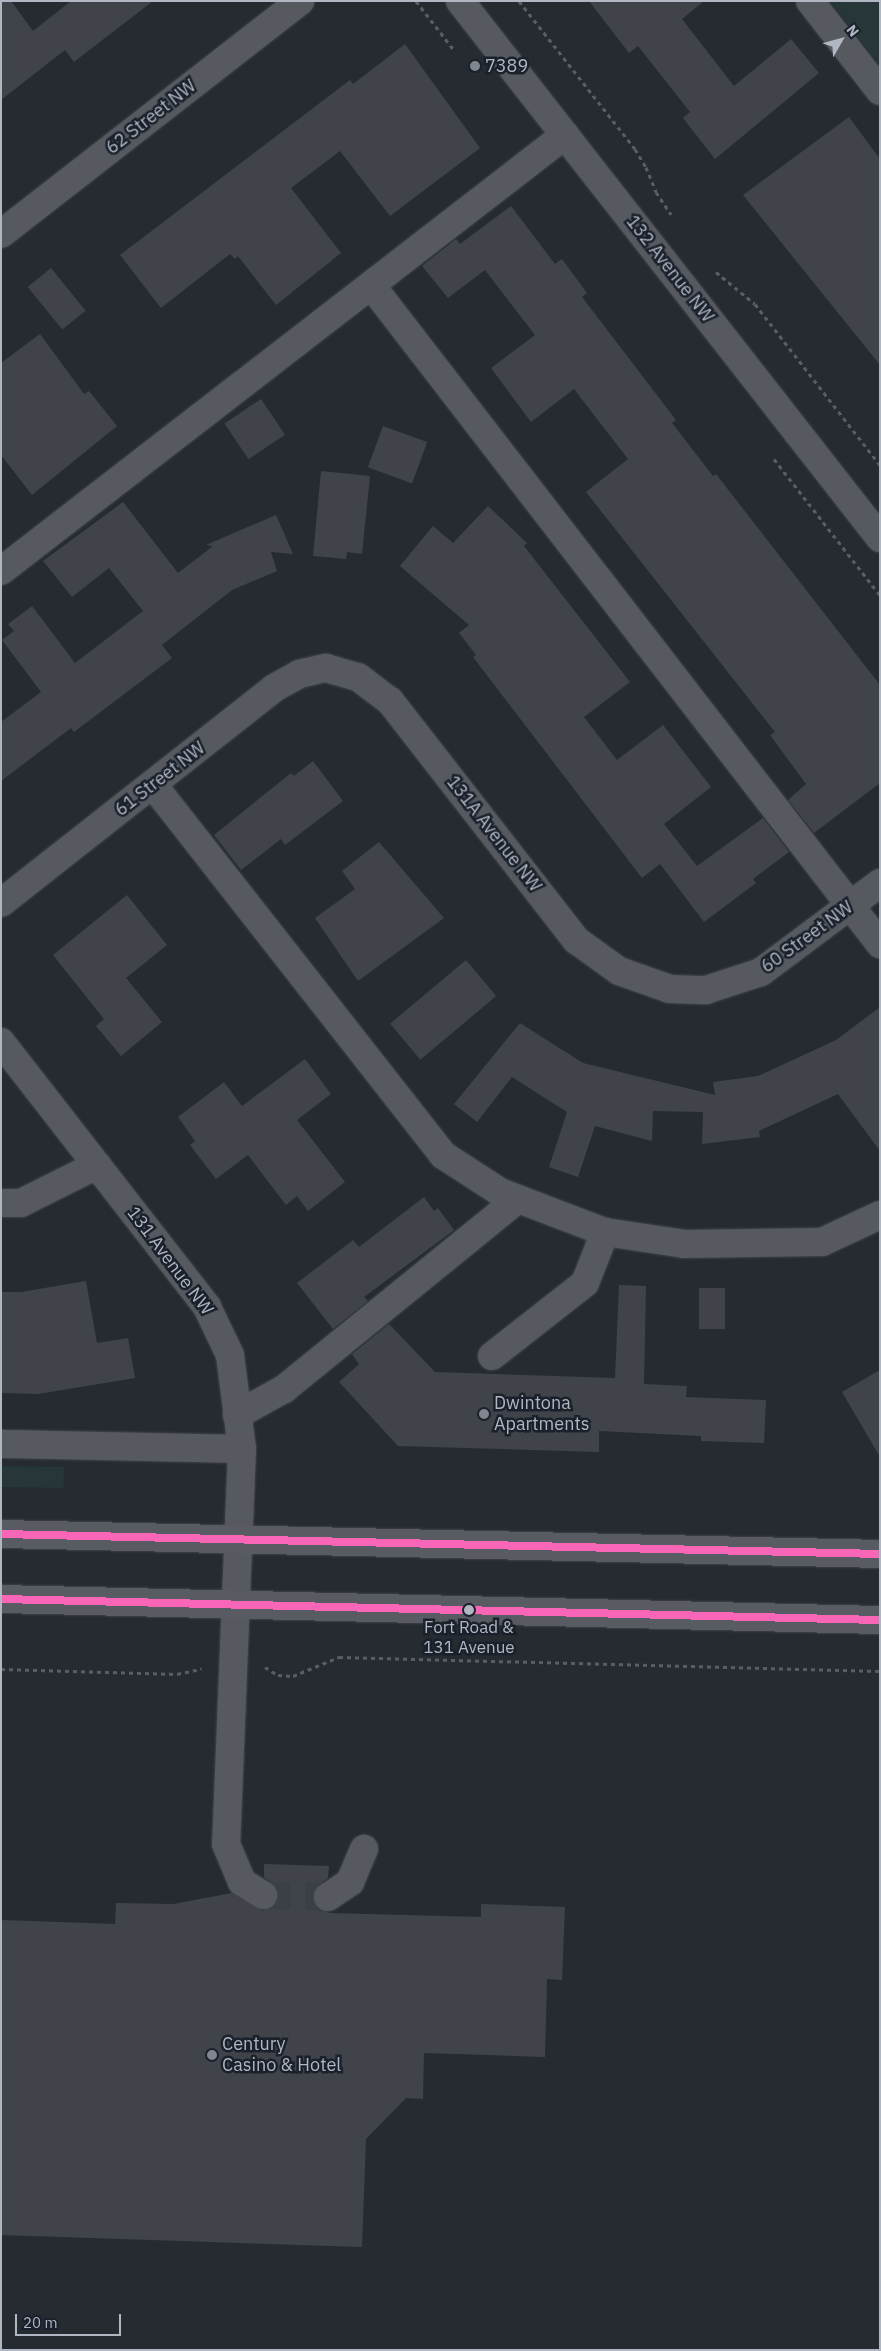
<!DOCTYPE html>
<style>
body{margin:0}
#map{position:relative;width:881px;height:2351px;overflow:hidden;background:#262b32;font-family:"IBM Plex Sans",sans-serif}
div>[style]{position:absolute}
.green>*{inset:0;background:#273638;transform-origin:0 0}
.building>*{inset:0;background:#40444a;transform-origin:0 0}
.minor-tunnel>*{height:28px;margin-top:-14px;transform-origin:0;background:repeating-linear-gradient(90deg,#3b4048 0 28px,transparent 0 42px)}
.path>*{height:3px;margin-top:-1.5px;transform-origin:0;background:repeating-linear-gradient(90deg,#5a5e64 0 4px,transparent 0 8px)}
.roads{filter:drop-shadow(0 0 1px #42454a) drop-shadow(0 0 1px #42454a)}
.minor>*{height:28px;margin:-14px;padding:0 14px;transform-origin:14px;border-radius:14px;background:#565960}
.major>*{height:28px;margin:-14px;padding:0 14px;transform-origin:14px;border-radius:14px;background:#585c62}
.bus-1>*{height:8px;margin:-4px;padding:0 4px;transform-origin:4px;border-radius:4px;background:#fa66b7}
.dots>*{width:14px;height:14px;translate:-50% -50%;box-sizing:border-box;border:2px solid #1b212b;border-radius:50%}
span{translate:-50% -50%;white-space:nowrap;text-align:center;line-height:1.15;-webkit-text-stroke:5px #1b212b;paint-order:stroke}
.bus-label{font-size:17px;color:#b0b7c3}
.poi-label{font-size:18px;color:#b0b7c3}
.left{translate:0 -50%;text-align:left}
.street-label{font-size:18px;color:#b0b7c3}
.frame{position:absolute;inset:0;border:2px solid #b0b7c3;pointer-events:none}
.north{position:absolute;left:816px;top:15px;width:50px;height:50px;-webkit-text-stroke:4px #1b212b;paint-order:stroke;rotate:52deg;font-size:14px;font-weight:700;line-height:20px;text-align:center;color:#b0b7c3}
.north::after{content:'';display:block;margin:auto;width:18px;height:22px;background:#b0b7c3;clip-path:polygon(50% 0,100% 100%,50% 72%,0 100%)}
.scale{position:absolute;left:15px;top:2314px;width:106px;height:22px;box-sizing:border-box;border:2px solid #b0b7c3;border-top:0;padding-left:6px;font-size:15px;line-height:18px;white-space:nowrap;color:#b0b7c3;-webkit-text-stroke:4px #1b212b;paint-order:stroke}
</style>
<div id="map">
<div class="green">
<i style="clip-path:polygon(830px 1px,880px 1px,880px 65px)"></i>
<i style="left:1px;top:1466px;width:63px;height:21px;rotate:1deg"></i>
</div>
<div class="building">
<i style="clip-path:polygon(1px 1px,11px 1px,33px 31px,71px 1px,153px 1px,74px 62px,65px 50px,1px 100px)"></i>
<i style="clip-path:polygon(589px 1px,704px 1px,682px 19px,734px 86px,791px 39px,819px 73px,715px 159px,683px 118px,690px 112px,638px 46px,629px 53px)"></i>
<i style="clip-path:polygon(405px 44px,480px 148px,390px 216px,340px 151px,291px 188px,341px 253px,276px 305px,238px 256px,235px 259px,230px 254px,161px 308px,120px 255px,350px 80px,353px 84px)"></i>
<i style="clip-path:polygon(849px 117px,880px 159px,880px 365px,743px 195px)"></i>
<i style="clip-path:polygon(511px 206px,555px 264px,562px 259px,587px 293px,582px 297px,676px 420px,672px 423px,713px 476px,716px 474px,880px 685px,880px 783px,814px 833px,788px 800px,806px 784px,770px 735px,775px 732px,586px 492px,628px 459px,574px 389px,531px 422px,491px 368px,535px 335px,485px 270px,448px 298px,422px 266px,456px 239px,460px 244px)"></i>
<i style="left:51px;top:268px;width:55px;height:30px;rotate:51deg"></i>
<i style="clip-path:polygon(40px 334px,84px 394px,89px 391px,117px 426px,32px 495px,1px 455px,1px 363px)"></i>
<i style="left:261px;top:399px;width:43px;height:44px;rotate:56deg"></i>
<i style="left:383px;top:426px;width:47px;height:44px;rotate:20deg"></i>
<i style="clip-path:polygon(321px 471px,370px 476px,362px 554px,347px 552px,346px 559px,313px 556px)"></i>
<i style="clip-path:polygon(123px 502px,178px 573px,213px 546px,206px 545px,276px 515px,293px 554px,271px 552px,277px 571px,232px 590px,162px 645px,172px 658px,74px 732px,71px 728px,1px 781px,1px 722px,41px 692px,2px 640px,14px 631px,8px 624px,32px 606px,75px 663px,143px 611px,109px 568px,72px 597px,43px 561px)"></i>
<i style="clip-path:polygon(488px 506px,527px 543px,524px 546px,630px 682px,584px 717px,617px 760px,663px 725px,711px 787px,664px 824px,697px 866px,763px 818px,789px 852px,753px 879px,756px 883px,704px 922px,660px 864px,642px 878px,473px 657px,476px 655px,459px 633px,469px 625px,400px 566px,433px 526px,453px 543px)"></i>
<i style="clip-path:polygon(313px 761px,343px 801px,285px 845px,281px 839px,241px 870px,214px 835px,291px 773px,294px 776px)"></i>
<i style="clip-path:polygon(379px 842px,444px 918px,358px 981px,315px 918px,355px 889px,342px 871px)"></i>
<i style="clip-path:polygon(127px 895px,167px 945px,126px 978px,162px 1022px,121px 1056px,96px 1026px,104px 1019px,53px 955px)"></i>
<i style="left:466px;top:960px;width:47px;height:99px;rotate:50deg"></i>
<i style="clip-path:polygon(880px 1007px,880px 1151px,838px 1094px,759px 1131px,760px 1137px,702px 1144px,703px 1112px,653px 1111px,652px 1141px,595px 1126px,578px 1177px,549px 1167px,567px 1112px,512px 1077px,477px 1122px,454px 1104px,520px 1023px,583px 1063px,715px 1095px,713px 1082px,758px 1076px,836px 1040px)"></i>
<i style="clip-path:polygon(305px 1059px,331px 1094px,297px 1120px,345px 1182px,308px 1211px,297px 1196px,286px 1205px,248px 1155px,216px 1179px,190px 1145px,195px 1141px,178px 1117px,224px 1082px,242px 1106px)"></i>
<i style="clip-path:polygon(424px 1197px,434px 1211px,438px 1208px,454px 1230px,364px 1297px,368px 1301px,333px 1329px,297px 1283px,353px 1240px,359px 1247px)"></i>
<i style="clip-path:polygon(86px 1281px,97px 1343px,128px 1338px,135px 1378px,38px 1394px,1px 1393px,1px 1292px,21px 1292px)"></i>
<i style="clip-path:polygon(619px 1285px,646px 1286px,644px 1384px,687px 1386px,686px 1397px,766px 1400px,764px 1443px,701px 1441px,701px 1436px,599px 1431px,599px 1452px,398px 1446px,339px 1382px,359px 1364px,352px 1354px,389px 1324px,435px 1372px,615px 1378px)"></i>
<i style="left:699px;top:1288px;width:26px;height:41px"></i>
<i style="clip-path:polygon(880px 1370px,880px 1457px,842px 1392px)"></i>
<i style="clip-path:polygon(264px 1864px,329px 1866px,328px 1878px,314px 1890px,312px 1898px,315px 1906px,329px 1913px,481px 1917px,481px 1904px,565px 1907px,562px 1980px,547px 1979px,545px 2057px,424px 2053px,423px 2099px,406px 2098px,366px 2139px,362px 2247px,1px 2235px,1px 1920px,115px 1924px,116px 1903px,173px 1904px,232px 1893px,263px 1911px,276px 1904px,279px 1896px,276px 1887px,264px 1877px)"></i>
</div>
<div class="minor-tunnel">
<i style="left:263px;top:1895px;width:65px;rotate:1.8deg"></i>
</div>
<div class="path">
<i style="left:416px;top:1px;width:62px;rotate:52.2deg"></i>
<i style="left:519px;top:1px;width:188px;rotate:51.9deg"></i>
<i style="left:635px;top:149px;width:21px;rotate:59deg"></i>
<i style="left:646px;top:167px;width:27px;rotate:68deg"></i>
<i style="left:656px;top:192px;width:27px;rotate:56deg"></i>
<i style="left:716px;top:272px;width:50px;rotate:39.4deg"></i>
<i style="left:755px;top:304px;width:204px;rotate:52.2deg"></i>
<i style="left:774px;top:459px;width:172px;rotate:52.1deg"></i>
<i style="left:265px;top:1667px;width:15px;rotate:32deg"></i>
<i style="left:278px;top:1675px;width:15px;rotate:4deg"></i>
<i style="left:293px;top:1676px;width:50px;rotate:-22.4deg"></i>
<i style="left:339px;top:1657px;width:541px;rotate:1.48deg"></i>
<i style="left:1px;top:1669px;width:176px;rotate:1.6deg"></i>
<i style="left:177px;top:1674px;width:25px;rotate:-12deg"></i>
</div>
<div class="roads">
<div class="minor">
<i style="left:460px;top:1px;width:682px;rotate:51.97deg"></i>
<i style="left:810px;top:1px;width:114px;rotate:52.1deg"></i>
<i style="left:1px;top:234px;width:379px;rotate:-37.9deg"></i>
<i style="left:371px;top:285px;width:833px;rotate:52.32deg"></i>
<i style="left:1px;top:571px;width:713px;rotate:-37.71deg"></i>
<i style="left:153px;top:785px;width:470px;rotate:51.9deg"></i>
<i style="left:443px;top:1155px;width:68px;rotate:33deg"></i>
<i style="left:500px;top:1192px;width:112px;rotate:20.9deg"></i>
<i style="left:605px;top:1232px;width:80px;rotate:8.6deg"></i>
<i style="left:684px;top:1244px;width:138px;rotate:-0.8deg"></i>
<i style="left:822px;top:1242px;width:64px;rotate:-25deg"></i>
<i style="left:1px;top:903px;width:347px;rotate:-38.2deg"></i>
<i style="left:274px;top:688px;width:29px;rotate:-29deg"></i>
<i style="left:299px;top:674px;width:28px;rotate:-13deg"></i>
<i style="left:326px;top:668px;width:33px;rotate:16deg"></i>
<i style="left:358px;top:677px;width:40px;rotate:37deg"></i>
<i style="left:390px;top:701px;width:303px;rotate:52.1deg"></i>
<i style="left:576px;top:940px;width:53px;rotate:35.8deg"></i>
<i style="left:619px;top:971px;width:54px;rotate:19.4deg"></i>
<i style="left:670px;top:989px;width:36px;rotate:2deg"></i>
<i style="left:706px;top:990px;width:58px;rotate:-18.1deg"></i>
<i style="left:761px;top:972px;width:149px;rotate:-36.8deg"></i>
<i style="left:1px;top:1042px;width:336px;rotate:52.1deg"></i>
<i style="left:207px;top:1307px;width:53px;rotate:64.4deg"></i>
<i style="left:230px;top:1355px;width:95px;rotate:82.7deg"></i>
<i style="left:242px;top:1449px;width:395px;rotate:92.3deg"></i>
<i style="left:226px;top:1844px;width:41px;rotate:67.2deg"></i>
<i style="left:242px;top:1882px;width:25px;rotate:32deg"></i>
<i style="left:1px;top:1203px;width:20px"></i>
<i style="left:21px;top:1203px;width:85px;rotate:-26.6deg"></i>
<i style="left:492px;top:1356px;width:118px;rotate:-38.1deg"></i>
<i style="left:585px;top:1283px;width:55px;rotate:-68.6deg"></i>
<i style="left:237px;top:1415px;width:54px;rotate:-29deg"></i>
<i style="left:284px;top:1389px;width:301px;rotate:-39.1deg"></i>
<i style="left:1px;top:1444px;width:241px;rotate:1.2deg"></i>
<i style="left:328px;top:1897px;width:27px;rotate:-34deg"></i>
<i style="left:350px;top:1882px;width:36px;rotate:-67deg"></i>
</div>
<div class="major">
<i style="left:1px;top:1534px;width:879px;rotate:1.3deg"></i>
<i style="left:1px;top:1599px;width:879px;rotate:1.37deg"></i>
</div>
</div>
<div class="bus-1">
<i style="left:1px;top:1534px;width:879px;rotate:1.3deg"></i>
<i style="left:1px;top:1599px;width:879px;rotate:1.37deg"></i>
</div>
<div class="dots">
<i style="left:475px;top:66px;background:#808690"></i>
<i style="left:484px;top:1414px;background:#808690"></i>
<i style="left:469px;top:1610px;background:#b0b7c3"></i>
<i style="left:212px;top:2055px;background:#808690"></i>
</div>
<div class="bus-label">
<span style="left:469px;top:1638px">Fort Road &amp;<br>131 Avenue</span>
</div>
<div class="poi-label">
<span class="left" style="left:485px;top:66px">7389</span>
<span class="left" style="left:494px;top:1414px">Dwintona<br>Apartments</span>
<span class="left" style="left:222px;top:2055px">Century<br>Casino &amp; Hotel</span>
</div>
<div class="street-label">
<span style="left:151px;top:117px;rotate:-38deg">62 Street NW</span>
<span style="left:670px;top:269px;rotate:52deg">132 Avenue NW</span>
<span style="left:160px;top:779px;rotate:-38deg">61 Street NW</span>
<span style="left:494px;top:834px;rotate:52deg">131A Avenue NW</span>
<span style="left:807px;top:937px;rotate:-36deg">60 Street NW</span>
<span style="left:170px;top:1261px;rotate:53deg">131 Avenue NW</span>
</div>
<div class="frame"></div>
<div class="north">N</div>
<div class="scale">20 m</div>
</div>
